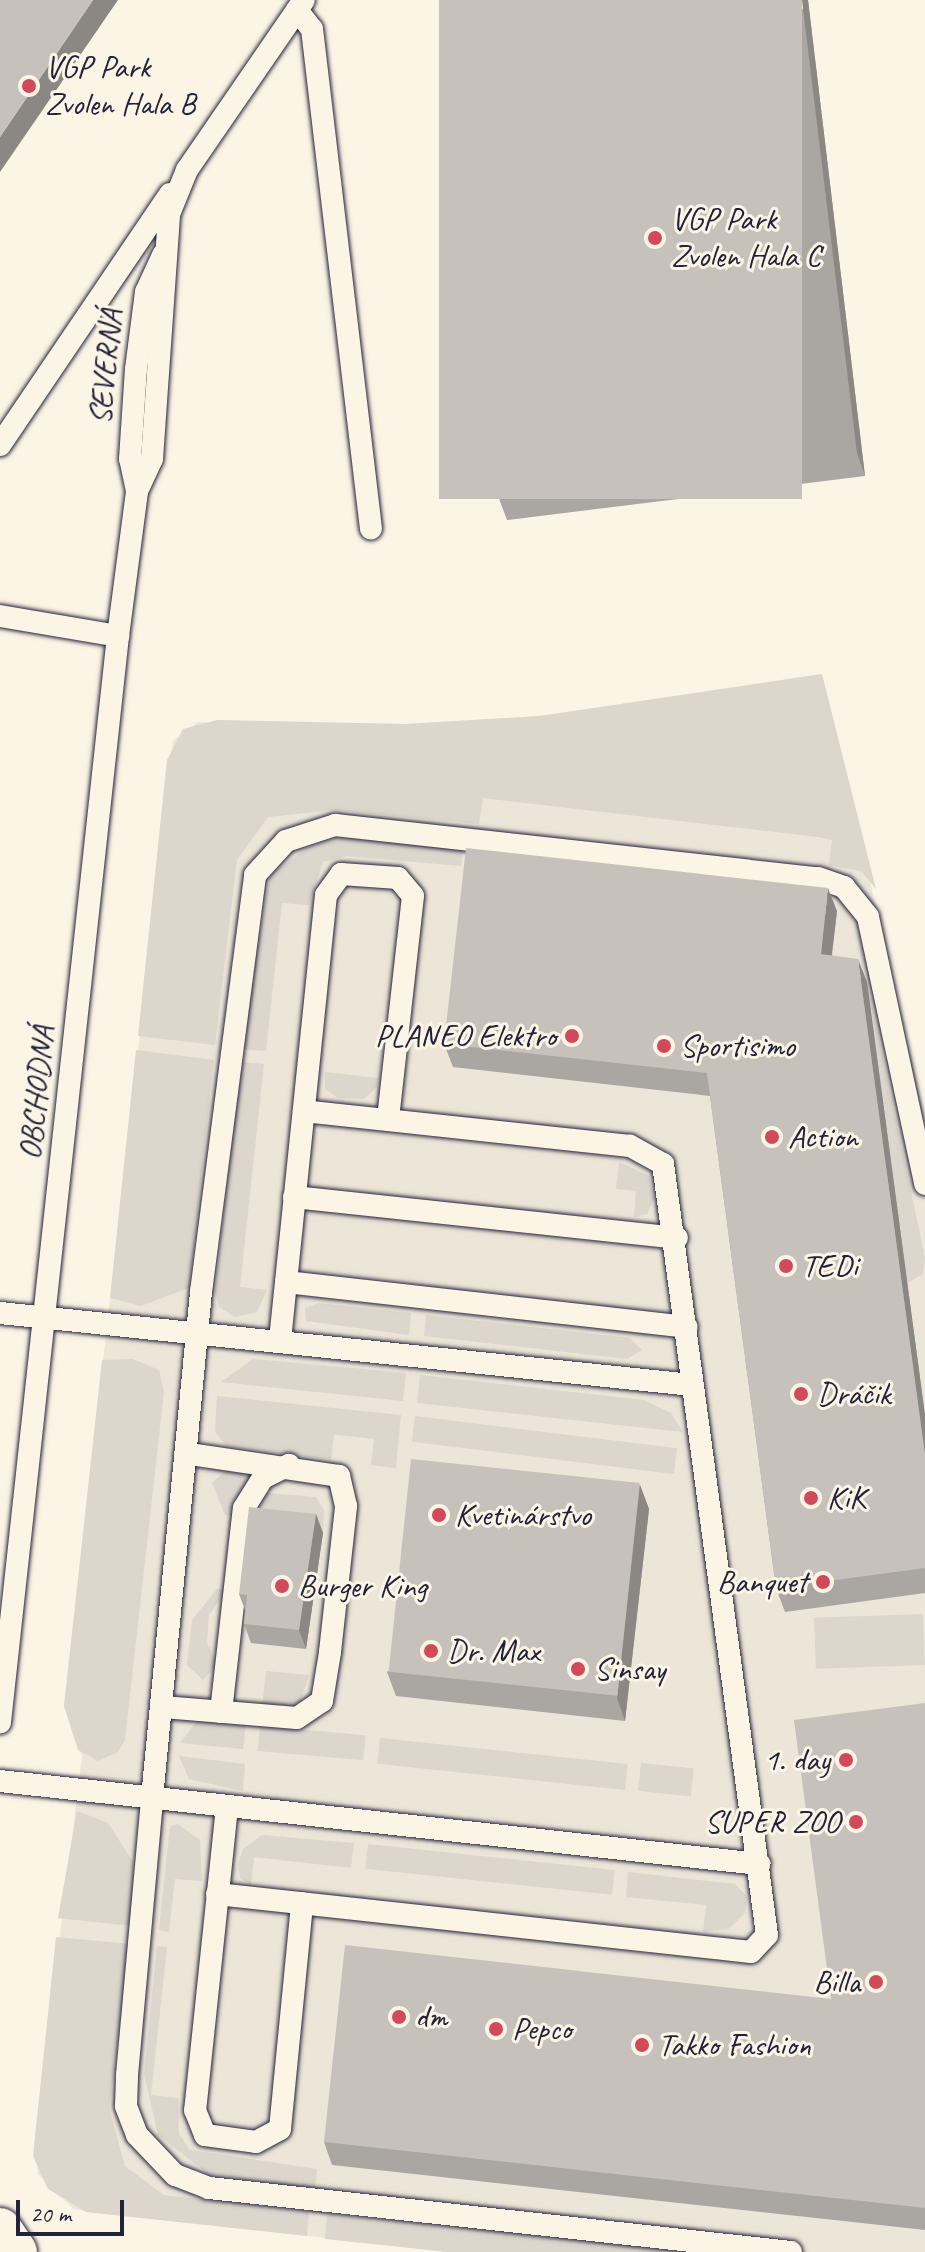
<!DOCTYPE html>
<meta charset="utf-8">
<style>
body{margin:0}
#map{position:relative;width:925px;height:2252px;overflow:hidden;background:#fcf5e5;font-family:Caveat,sans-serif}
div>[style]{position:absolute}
.built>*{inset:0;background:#ece5d8}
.green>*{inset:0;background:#dcd6cc;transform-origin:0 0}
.roads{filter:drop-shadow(0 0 2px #22223b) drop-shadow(0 0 2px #22223b)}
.service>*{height:22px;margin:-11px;padding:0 11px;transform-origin:11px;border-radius:11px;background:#fcf5e5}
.tertiary>*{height:44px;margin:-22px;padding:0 22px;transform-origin:22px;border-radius:22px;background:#fcf5e5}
.wall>*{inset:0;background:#aaa6a1}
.shaded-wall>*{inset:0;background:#8b8783}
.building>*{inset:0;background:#c6c1bb;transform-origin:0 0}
.dots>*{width:22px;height:22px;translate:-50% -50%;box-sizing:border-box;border:4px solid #fcf5e5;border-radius:50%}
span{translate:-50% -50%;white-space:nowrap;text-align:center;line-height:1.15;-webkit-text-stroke:6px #fcf5e5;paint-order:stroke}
.poi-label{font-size:32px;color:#22223b}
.left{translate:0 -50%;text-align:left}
.right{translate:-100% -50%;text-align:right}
.street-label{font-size:32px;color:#22223b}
.scale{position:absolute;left:16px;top:2200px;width:108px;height:36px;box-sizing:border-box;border:4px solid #22223b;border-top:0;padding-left:10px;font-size:24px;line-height:28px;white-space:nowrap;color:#22223b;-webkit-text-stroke:6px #fcf5e5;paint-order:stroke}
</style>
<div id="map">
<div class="built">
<i style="clip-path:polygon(822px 674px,925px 1119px,925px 2252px,448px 2252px,74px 2209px,38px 2174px,35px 2136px,82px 1756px,64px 1706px,173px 741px,198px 722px,406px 724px,540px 716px)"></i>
</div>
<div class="green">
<i style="clip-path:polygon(822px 674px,876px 889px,861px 871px,829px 865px,832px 840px,818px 837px,483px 798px,479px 824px,333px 810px,268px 817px,237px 860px,215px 1045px,138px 1036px,167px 760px,183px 729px,217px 720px,406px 724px,540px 716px)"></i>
<i style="clip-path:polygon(340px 837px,463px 846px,461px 866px,347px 856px,323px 862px,309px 905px,282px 903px,266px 1051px,241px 1049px,270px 875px,307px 848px)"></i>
<i style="clip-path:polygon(867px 982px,925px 1258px,923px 1274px,907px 1283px)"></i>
<i style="clip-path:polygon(136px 1050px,214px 1060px,189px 1288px,140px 1306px,110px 1298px)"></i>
<i style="clip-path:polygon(241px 1062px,264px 1064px,240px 1287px,267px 1290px,257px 1312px,235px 1317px,219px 1307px,215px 1292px)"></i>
<i style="clip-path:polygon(325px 1072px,378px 1078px,377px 1087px,364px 1099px,338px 1098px,325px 1089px)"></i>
<i style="clip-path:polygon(619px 1162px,649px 1176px,654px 1199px,647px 1214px,634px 1217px,636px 1191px,616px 1189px)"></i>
<i style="clip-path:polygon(319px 1303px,411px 1313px,409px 1335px,306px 1321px,305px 1308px)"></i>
<i style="clip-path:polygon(426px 1315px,630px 1338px,642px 1350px,627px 1359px,424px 1336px)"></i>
<i style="clip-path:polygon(133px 1359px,159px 1370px,164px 1391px,125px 1740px,118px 1752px,98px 1761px,78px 1750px,64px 1706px,102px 1360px)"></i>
<i style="clip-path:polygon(253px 1359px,406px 1373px,403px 1401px,221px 1382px)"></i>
<i style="clip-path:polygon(420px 1375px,644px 1400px,671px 1413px,683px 1432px,417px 1403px)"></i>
<i style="clip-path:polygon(217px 1396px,401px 1415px,396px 1468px,371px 1465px,374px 1439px,347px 1436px,334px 1435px,331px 1460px,226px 1446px,215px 1431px)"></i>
<i style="left:415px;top:1416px;width:264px;height:26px;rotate:7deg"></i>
<i style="clip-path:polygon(227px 1469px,251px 1471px,235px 1515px,225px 1515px,212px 1483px)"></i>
<i style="clip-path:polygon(267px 1493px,316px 1497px,324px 1510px,323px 1533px,252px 1514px)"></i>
<i style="clip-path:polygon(217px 1589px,227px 1590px,209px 1615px,207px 1642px,217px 1665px,203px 1680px,187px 1665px,192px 1620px)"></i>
<i style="left:923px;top:1614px;width:51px;height:109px;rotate:88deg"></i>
<i style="clip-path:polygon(266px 1671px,309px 1675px,300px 1702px,262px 1708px)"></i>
<i style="clip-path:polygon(197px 1721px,246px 1725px,243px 1749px,180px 1743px)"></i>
<i style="left:260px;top:1726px;width:106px;height:25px;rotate:5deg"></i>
<i style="left:380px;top:1738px;width:249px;height:26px;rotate:6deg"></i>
<i style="clip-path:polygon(179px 1756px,245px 1764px,243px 1791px,189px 1779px)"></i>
<i style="left:641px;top:1763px;width:53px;height:28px;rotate:6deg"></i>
<i style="clip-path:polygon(77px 1811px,108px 1823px,133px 1862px,132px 1926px,58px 1918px)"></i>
<i style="clip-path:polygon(178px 1824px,200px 1840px,202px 1881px,175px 1879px,169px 1932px,159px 1930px,170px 1826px)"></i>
<i style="clip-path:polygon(262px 1835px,354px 1843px,351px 1868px,254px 1857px,251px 1885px,240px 1878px,238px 1864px,243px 1849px)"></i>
<i style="left:368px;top:1844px;width:248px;height:25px;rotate:6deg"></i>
<i style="clip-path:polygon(628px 1872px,735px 1884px,747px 1897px,745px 1913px,729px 1929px,703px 1932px,706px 1905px,626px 1897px)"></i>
<i style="clip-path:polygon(56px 1937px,130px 1944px,109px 2108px,125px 2166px,164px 2195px,309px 2212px,307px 2236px,86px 2212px,48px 2189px,33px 2156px)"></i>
<i style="clip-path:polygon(157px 1946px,167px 1947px,151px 2095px,178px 2098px,179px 2134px,190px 2150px,317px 2169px,315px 2189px,208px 2174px,158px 2135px,144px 2074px)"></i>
<i style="clip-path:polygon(327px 2214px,534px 2236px,681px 2252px,448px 2252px,325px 2239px)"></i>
</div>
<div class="roads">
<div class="service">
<i style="left:297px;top:10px;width:24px;rotate:52deg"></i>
<i style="left:312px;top:29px;width:503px;rotate:83.27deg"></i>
<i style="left:0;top:445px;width:303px;rotate:-55.9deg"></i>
<i style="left:137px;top:491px;width:33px;rotate:-102deg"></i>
<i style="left:130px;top:459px;width:90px;rotate:-86.2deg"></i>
<i style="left:136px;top:369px;width:78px;rotate:-82.6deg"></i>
<i style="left:146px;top:292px;width:41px;rotate:-65.3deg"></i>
<i style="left:0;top:616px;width:120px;rotate:9.6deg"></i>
<i style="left:118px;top:636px;width:1093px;rotate:96.2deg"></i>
<i style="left:118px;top:636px;width:146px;rotate:-82.5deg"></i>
<i style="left:137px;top:491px;width:35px;rotate:-65deg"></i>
<i style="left:152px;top:459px;width:246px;rotate:-86deg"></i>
<i style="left:169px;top:214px;width:48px;rotate:-67.8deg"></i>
<i style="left:187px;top:170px;width:206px;rotate:-55.5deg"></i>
<i style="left:294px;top:1197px;width:385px;rotate:6.1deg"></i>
<i style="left:286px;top:1282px;width:403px;rotate:6.4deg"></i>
<i style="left:0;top:1313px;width:696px;rotate:5.94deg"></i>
<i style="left:280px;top:1340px;width:447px;rotate:-84.1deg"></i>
<i style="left:326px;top:895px;width:26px;rotate:-54deg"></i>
<i style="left:341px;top:874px;width:57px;rotate:4deg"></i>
<i style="left:398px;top:878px;width:23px;rotate:50deg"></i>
<i style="left:413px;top:896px;width:225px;rotate:96.4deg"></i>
<i style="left:163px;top:1707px;width:134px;rotate:4.7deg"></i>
<i style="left:297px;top:1718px;width:30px;rotate:-34deg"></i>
<i style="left:322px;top:1701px;width:50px;rotate:-80.7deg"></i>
<i style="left:330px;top:1652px;width:147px;rotate:-83.7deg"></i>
<i style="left:346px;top:1506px;width:31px;rotate:-103deg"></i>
<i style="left:339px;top:1476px;width:151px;rotate:-171.6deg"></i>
<i style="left:221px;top:1712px;width:205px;rotate:-83.6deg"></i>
<i style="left:244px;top:1508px;width:36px;rotate:-58deg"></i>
<i style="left:263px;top:1478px;width:29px;rotate:-27deg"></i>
<i style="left:0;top:1781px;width:764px;rotate:6.24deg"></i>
<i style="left:227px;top:1807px;width:305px;rotate:96deg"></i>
<i style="left:195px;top:2110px;width:27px;rotate:68deg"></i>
<i style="left:205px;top:2135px;width:51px;rotate:7.8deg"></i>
<i style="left:256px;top:2142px;width:27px;rotate:-28deg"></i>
<i style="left:280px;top:2129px;width:227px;rotate:-84.4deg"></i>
<i style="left:217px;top:1894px;width:537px;rotate:6.2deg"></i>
<i style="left:751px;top:1952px;width:23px;rotate:-47deg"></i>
<i style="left:767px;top:1935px;width:778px;rotate:-97.68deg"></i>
<i style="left:663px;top:1164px;width:38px;rotate:-151deg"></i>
<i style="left:630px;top:1146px;width:328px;rotate:-173.9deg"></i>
<i style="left:791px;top:2252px;width:586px;rotate:-173.72deg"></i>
<i style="left:209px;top:2188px;width:36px;rotate:-159deg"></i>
<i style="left:175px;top:2175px;width:55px;rotate:-133.5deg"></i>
<i style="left:137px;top:2135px;width:31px;rotate:-111deg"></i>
<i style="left:126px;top:2106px;width:31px;rotate:-88deg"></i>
<i style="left:127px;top:2075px;width:278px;rotate:-84.8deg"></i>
<i style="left:152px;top:1798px;width:508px;rotate:-84.47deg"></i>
<i style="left:201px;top:1292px;width:420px;rotate:-82.6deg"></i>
<i style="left:255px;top:875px;width:46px;rotate:-47.6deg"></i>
<i style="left:286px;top:841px;width:52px;rotate:-18.1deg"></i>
<i style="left:335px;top:825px;width:486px;rotate:6.3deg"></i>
<i style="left:818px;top:878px;width:28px;rotate:19deg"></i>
<i style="left:844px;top:887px;width:38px;rotate:51deg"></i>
<i style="left:868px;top:917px;width:273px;rotate:77.9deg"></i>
</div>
<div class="tertiary">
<i style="left:0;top:2230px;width:27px;rotate:56deg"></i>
</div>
</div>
<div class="wall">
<i style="clip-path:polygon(808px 0,865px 476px,507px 520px,498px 496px)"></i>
<i style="clip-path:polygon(837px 911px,832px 955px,867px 982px,925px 1415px,925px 1593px,785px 1612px,776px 1588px,710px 1096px,453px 1067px,444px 1044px)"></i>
<i style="clip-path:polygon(640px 1485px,649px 1509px,625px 1721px,396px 1696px,387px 1672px)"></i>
<i style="clip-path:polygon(316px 1514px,323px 1533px,306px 1649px,251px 1643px,244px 1624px,245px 1610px,239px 1594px)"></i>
<i style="clip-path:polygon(925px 1703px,925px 2230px,332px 2165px,324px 2142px,831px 1999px)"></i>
</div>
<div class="shaded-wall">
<i style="clip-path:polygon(93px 0,118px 0,0 172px,0 137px)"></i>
<i style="clip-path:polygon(802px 0,808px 0,865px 476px,857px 453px)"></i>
<i style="clip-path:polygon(828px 888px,837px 911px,829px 977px,821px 954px)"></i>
<i style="clip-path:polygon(858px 959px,867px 982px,925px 1415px,925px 1455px)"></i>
<i style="clip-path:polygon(640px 1485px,649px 1509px,625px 1721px,617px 1698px)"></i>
<i style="clip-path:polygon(316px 1514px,323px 1533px,306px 1649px,299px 1630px)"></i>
</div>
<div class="building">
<i style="clip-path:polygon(0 0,93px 0,0 137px)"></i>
<i style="left:439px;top:0;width:363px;height:499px"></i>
<i style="clip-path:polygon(466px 848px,828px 888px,821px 954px,858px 959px,925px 1455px,925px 1568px,776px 1588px,707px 1073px,444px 1044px)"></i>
<i style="left:411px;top:1459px;width:230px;height:214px;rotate:6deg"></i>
<i style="clip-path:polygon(249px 1507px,316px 1514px,299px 1630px,244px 1624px,247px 1595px,239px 1594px)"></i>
<i style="clip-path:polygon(925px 1703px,925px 2208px,324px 2142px,345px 1945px,831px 1999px,794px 1720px)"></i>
</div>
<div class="dots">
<i style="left:29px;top:86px;background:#d1495b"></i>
<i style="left:655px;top:238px;background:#d1495b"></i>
<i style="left:572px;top:1036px;background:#d1495b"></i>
<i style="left:664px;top:1046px;background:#d1495b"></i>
<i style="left:772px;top:1137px;background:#d1495b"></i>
<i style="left:786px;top:1266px;background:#d1495b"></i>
<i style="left:801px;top:1394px;background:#d1495b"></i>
<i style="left:811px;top:1498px;background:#d1495b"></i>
<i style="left:439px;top:1515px;background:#d1495b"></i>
<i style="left:823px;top:1582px;background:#d1495b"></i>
<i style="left:282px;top:1586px;background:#d1495b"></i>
<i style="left:431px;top:1651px;background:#d1495b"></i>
<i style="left:578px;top:1669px;background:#d1495b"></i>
<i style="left:846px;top:1760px;background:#d1495b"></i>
<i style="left:856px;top:1822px;background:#d1495b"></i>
<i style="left:876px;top:1982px;background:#d1495b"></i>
<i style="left:399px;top:2017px;background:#d1495b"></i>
<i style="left:496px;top:2029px;background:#d1495b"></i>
<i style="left:642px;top:2045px;background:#d1495b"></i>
</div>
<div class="poi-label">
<span class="left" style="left:45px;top:86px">VGP Park<br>Zvolen Hala B</span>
<span class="left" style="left:671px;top:238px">VGP Park<br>Zvolen Hala C</span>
<span class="right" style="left:556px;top:1036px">PLANEO Elektro</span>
<span class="left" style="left:680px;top:1046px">Sportisimo</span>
<span class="left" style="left:788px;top:1137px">Action</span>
<span class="left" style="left:802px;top:1266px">TEDi</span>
<span class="left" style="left:817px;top:1394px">Dráčik</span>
<span class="left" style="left:827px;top:1498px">KiK</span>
<span class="left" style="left:455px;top:1515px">Kvetinárstvo</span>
<span class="right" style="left:807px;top:1582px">Banquet</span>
<span class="left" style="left:298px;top:1586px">Burger King</span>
<span class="left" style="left:447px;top:1651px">Dr. Max</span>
<span class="left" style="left:594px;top:1669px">Sinsay</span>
<span class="right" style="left:830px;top:1760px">1. day</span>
<span class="right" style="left:840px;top:1822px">SUPER ZOO</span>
<span class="right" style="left:860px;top:1982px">Billa</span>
<span class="left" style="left:415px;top:2017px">dm</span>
<span class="left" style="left:512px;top:2029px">Pepco</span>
<span class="left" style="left:658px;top:2045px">Takko Fashion</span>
</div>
<div class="street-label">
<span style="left:106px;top:367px;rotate:-84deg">SEVERNÁ</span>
<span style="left:37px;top:1093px;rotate:-84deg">OBCHODNÁ</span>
</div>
<div class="scale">20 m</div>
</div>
